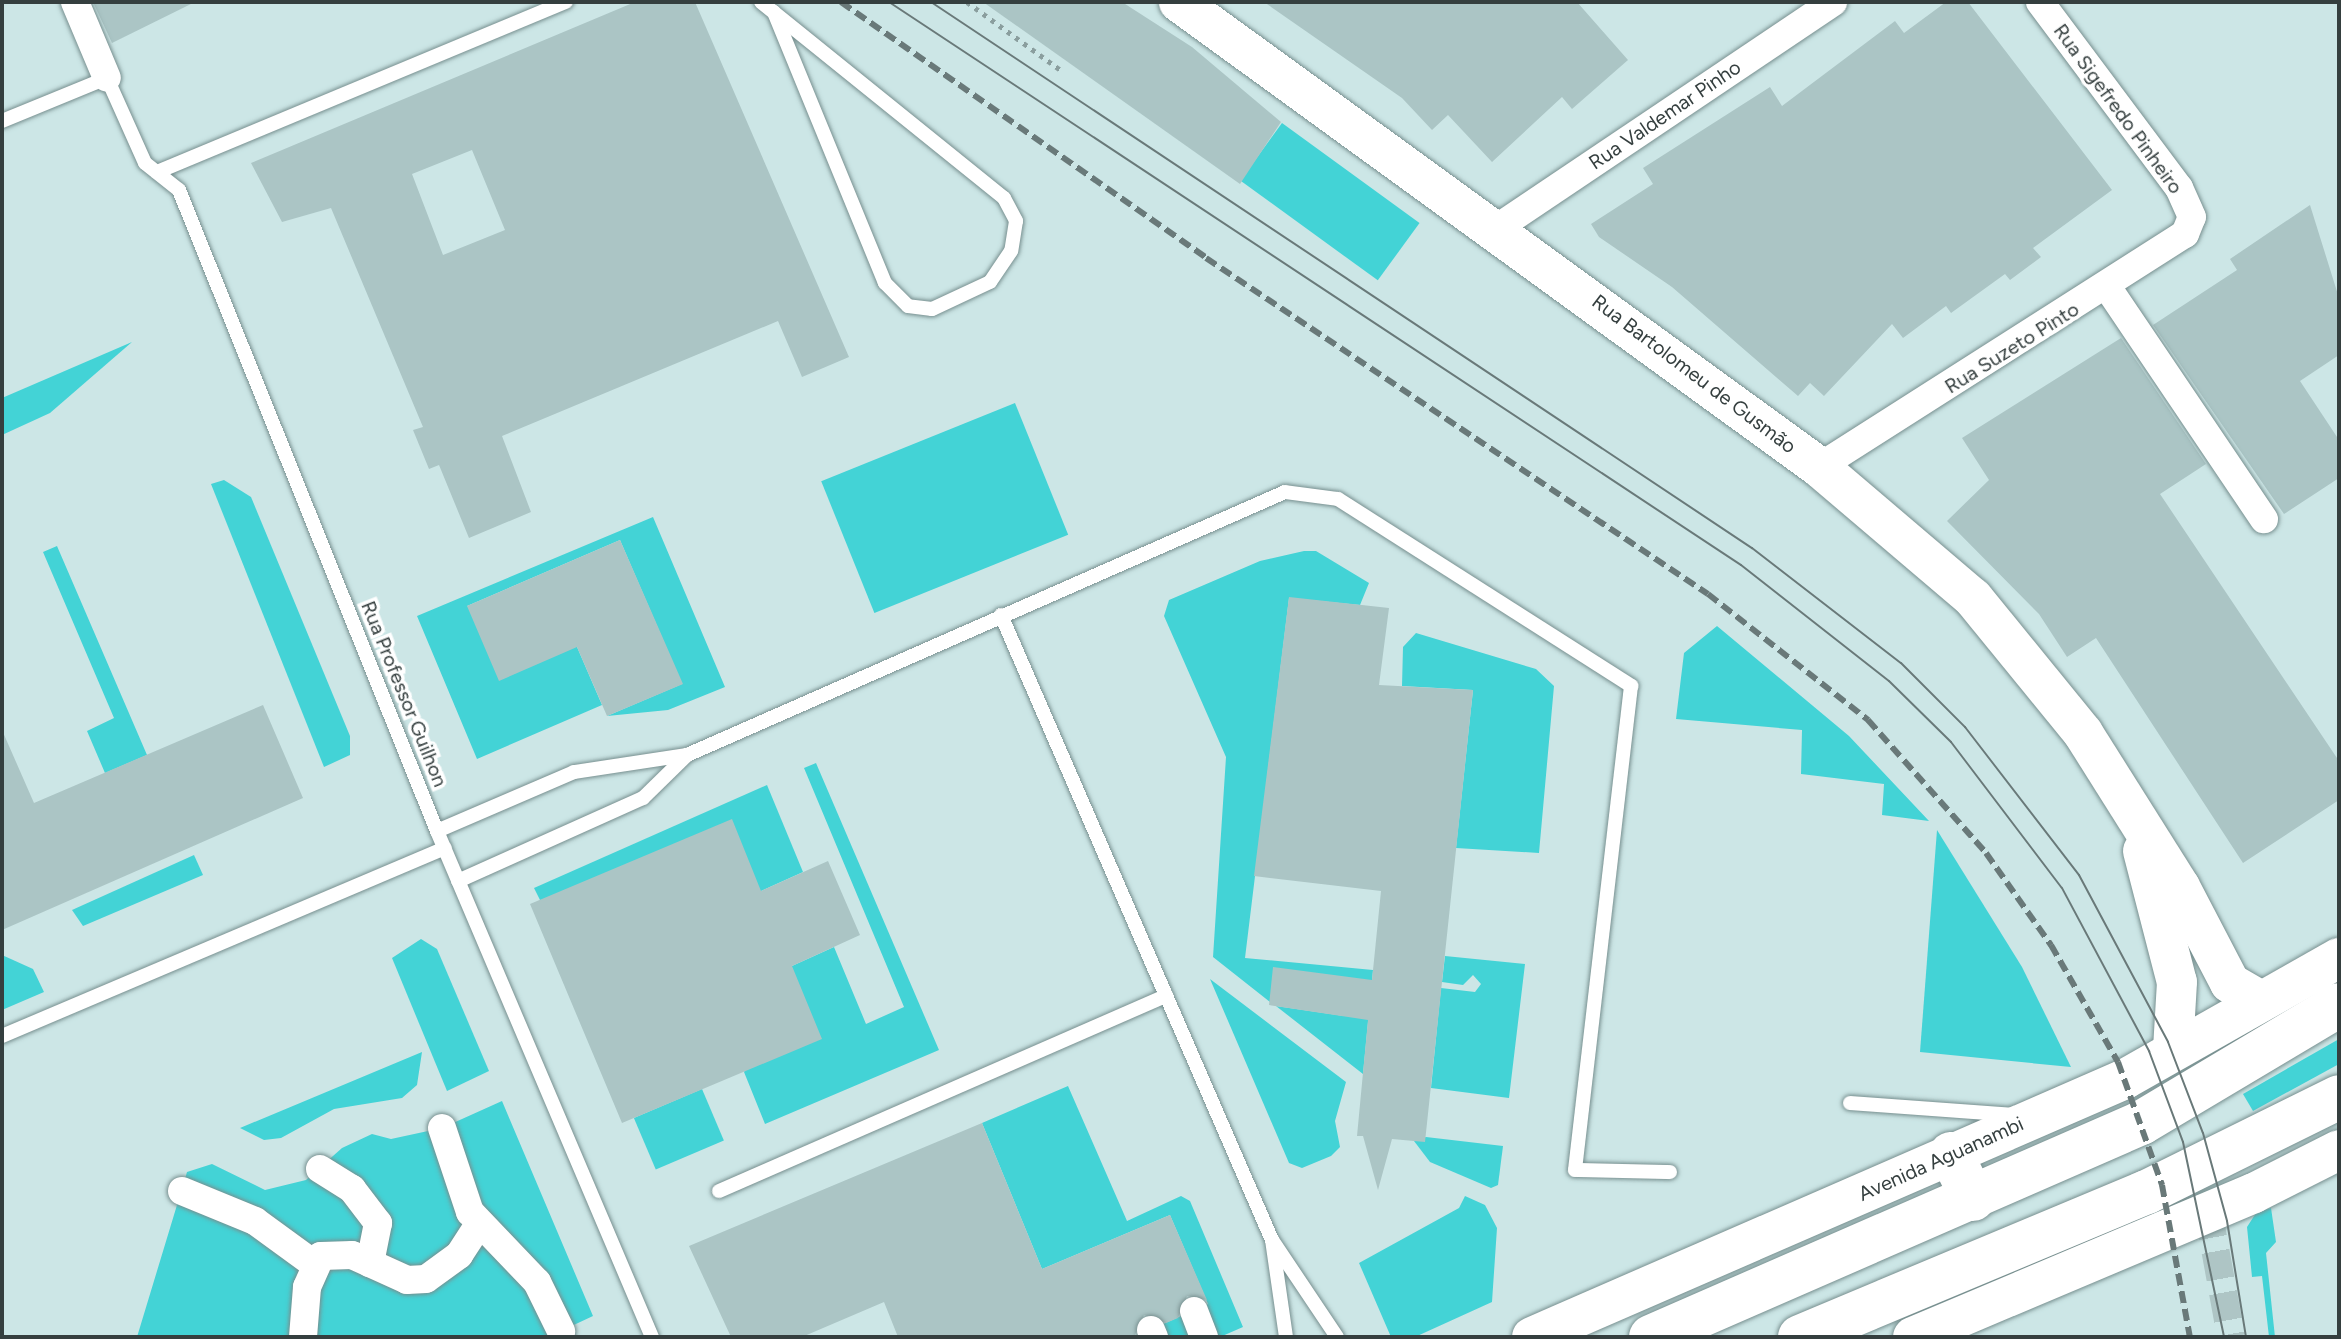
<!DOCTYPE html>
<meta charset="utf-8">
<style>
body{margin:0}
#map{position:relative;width:2341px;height:1339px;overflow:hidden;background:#cce6e6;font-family:Figtree,sans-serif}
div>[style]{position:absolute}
.green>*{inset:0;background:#43d3d6;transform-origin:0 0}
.building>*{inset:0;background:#abc5c5}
.street-tunnel>*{height:28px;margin-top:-14px;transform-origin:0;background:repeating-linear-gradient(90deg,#aec5c5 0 28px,transparent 0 42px)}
.path>*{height:5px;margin-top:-2.5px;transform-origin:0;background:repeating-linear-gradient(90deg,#8a9e9e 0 4px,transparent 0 10px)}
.roads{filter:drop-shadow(0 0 2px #778f8f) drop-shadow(0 0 2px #778f8f)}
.lane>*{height:14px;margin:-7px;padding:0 7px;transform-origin:7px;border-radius:7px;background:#fff}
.street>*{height:28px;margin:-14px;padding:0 14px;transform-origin:14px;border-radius:14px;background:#fff}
.secondary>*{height:40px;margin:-20px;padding:0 20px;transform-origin:20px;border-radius:20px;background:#fff}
.primary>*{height:44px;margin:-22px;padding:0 22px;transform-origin:22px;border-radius:22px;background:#fff}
.tram>*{height:2px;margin:-1px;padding:0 1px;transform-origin:1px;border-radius:1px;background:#697979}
.rail>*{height:6px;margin-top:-3px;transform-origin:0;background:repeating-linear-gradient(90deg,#697979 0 12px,transparent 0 18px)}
span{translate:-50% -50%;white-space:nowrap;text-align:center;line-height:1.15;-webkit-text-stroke:7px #fff;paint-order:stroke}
.street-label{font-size:20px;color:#353f3f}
.frame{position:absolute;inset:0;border:4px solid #353f3f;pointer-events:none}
</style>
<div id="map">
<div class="green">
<i style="left:1282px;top:123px;width:170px;height:71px;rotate:36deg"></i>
<i style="clip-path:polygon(132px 342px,50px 413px,2px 435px,2px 398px)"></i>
<i style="left:1015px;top:403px;width:142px;height:209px;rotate:68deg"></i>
<i style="clip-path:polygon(224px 480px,251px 497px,350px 736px,350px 755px,324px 767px,211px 484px)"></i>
<i style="clip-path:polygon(653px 517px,725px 687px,668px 710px,607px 716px,682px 684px,620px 540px,467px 606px,577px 647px,602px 705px,477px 759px,417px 616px)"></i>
<i style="clip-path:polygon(57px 546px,147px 755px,105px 773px,87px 731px,114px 718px,43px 552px)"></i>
<i style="clip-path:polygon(1304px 551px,1316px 551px,1369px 583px,1360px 605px,1289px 598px,1245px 958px,1373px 970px,1363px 1074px,1276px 1006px,1344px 1016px,1348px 977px,1270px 1002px,1213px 957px,1226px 757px,1164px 616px,1169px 600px,1260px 561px)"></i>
<i style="clip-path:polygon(1717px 626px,1849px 736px,1929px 821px,1882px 815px,1884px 784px,1801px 774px,1802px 730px,1676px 719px,1684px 653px)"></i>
<i style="clip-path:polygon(1416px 633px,1536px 669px,1554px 686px,1539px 853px,1456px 848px,1473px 690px,1402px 686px,1403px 647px)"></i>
<i style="clip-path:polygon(816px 763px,939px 1050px,765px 1124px,744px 1072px,792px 966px,834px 947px,866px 1024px,904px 1007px,804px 768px)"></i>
<i style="clip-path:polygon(767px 785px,803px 872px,761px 891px,540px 900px,534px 888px)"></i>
<i style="clip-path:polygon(1937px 830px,2022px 967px,2071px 1067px,1920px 1052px)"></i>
<i style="clip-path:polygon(194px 855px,203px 875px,83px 926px,72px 910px)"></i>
<i style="clip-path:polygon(421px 939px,437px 949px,489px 1071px,447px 1091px,392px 958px)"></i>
<i style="clip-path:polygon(2px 955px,33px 969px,44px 992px,2px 1010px)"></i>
<i style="clip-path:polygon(1445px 956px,1525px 964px,1509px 1098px,1431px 1088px,1441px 988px,1475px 992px,1481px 984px,1473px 975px,1463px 985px,1442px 982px)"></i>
<i style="clip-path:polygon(1210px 979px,1346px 1082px,1335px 1121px,1340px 1147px,1331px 1156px,1302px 1168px,1289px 1163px)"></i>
<i style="clip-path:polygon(2339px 1039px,2339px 1064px,2253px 1111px,2243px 1094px)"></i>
<i style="clip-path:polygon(422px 1052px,417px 1085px,402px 1098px,334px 1109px,281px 1138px,264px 1140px,240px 1128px)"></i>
<i style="clip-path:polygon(1068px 1086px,1127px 1221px,1181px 1196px,1190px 1201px,1243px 1327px,1220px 1337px,1134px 1337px,1208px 1304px,1170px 1215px,1042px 1269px,982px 1123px)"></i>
<i style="left:702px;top:1089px;width:56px;height:74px;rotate:67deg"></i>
<i style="clip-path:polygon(502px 1101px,593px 1316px,548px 1337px,137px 1337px,187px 1172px,212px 1164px,265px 1190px,306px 1180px,342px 1148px,372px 1134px,391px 1139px,442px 1128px)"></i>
<i style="clip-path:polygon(1426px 1137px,1503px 1146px,1498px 1185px,1491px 1188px,1430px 1162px,1414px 1141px)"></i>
<i style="clip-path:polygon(1465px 1196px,1485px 1205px,1497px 1228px,1492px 1302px,1415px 1337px,1391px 1337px,1359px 1263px,1459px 1208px)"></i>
<i style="clip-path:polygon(2271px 1208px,2276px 1242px,2266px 1253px,2275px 1337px,2269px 1337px,2262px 1276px,2252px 1277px,2247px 1227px,2256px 1213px)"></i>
</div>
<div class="building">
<i style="clip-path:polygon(93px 2px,195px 2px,112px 43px)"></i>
<i style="clip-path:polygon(evenodd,635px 2px,695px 2px,849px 357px,802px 377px,778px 321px,502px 436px,531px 512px,469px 538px,439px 465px,429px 469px,413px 430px,423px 427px,331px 208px,282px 222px,251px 163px,635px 2px,472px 150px,505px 230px,443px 255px,412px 174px,472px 150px)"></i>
<i style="clip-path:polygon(983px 2px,1122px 2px,1192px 47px,1281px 122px,1240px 184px)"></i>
<i style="clip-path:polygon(1264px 2px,1577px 2px,1628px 60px,1572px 109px,1562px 97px,1492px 162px,1448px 115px,1432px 130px,1402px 98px)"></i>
<i style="clip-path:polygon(1946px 2px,1968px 2px,2112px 190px,2033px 248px,2041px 257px,2010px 280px,2005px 274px,1951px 313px,1946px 306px,1903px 338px,1892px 324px,1824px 396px,1810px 383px,1798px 396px,1672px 287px,1599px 237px,1591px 224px,1653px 184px,1643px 168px,1770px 87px,1782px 106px,1895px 21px,1904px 33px)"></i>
<i style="clip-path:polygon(2310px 205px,2339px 298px,2339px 355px,2300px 381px,2339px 440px,2339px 478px,2284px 514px,2153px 325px,2237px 270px,2230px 259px)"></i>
<i style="clip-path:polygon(2121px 338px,2206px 464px,2160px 494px,2339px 761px,2339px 800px,2243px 863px,2096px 638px,2067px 657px,2039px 614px,1947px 521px,1989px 480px,1962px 438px)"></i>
<i style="clip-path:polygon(620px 540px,683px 684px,607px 716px,577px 647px,499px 681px,467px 606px)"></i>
<i style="clip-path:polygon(1289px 597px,1389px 608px,1379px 685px,1473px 690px,1425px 1142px,1392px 1139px,1378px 1190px,1363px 1136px,1357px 1136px,1368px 1020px,1269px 1005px,1273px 967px,1372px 980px,1381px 891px,1254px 876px)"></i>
<i style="clip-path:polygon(263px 705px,303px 798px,2px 930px,2px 730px,34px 803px)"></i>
<i style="clip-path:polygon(732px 819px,761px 891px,828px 861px,860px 935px,792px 966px,822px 1039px,622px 1123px,530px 904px)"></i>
<i style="clip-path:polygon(982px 1123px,1042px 1269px,1170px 1215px,1207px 1300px,1187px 1296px,1178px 1318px,1166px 1323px,1144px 1315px,1134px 1337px,898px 1337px,884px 1302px,802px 1337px,731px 1337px,689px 1246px)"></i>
</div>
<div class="street-tunnel">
<i style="left:2208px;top:1210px;width:129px;rotate:79.7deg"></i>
</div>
<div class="path">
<i style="left:967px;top:2px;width:117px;rotate:36deg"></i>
</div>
<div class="roads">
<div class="lane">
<i style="left:761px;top:2px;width:312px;rotate:38.9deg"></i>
<i style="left:1004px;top:198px;width:26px;rotate:62deg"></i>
<i style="left:1016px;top:221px;width:30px;rotate:99deg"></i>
<i style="left:1011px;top:251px;width:37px;rotate:124deg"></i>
<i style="left:990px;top:282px;width:64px;rotate:155deg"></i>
<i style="left:932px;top:309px;width:24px;rotate:-173deg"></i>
<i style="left:908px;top:306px;width:33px;rotate:-135deg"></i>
<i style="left:885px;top:283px;width:293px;rotate:-112.3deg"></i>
<i style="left:2px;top:121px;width:113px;rotate:-22.3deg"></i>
<i style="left:107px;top:78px;width:93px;rotate:65.9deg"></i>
<i style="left:145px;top:163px;width:43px;rotate:38.5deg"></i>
<i style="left:179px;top:190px;width:691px;rotate:68.08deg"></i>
<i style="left:437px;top:831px;width:550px;rotate:66.98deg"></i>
<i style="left:157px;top:172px;width:443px;rotate:-22.6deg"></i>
<i style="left:1001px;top:615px;width:681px;rotate:66.56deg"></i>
<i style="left:437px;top:831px;width:149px;rotate:-23.3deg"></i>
<i style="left:574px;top:772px;width:114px;rotate:-8.6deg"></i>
<i style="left:687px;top:755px;width:653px;rotate:-23.74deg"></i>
<i style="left:1285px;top:492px;width:53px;rotate:7.5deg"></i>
<i style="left:1338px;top:499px;width:348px;rotate:32.5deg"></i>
<i style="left:1631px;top:686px;width:487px;rotate:96.6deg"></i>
<i style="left:1575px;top:1170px;width:95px;rotate:1.2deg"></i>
<i style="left:458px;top:881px;width:203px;rotate:-24.2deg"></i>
<i style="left:643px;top:798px;width:62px;rotate:-44.3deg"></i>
<i style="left:2px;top:1036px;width:481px;rotate:-23deg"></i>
<i style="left:1850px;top:1103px;width:165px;rotate:4.2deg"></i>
<i style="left:719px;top:1191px;width:488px;rotate:-23.6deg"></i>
<i style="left:1286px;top:1337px;width:98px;rotate:-98.2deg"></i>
<i style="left:1272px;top:1240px;width:117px;rotate:56.2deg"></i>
</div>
<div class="street">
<i style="left:75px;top:2px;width:82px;rotate:67.2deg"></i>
<i style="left:1497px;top:228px;width:405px;rotate:-33.9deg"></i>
<i style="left:2108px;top:288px;width:279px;rotate:56deg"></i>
<i style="left:1819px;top:467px;width:434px;rotate:-32.5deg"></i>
<i style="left:2185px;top:234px;width:18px;rotate:-68deg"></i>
<i style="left:2192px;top:217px;width:32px;rotate:-114deg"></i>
<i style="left:2179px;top:188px;width:232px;rotate:-126.8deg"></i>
<i style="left:442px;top:1128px;width:89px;rotate:71.6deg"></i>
<i style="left:470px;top:1212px;width:97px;rotate:46.3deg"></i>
<i style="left:537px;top:1282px;width:55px;rotate:63.9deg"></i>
<i style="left:320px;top:1169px;width:38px;rotate:32deg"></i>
<i style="left:352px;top:1189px;width:43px;rotate:52.6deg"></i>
<i style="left:378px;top:1223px;width:41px;rotate:101.3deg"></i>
<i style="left:182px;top:1191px;width:79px;rotate:22.3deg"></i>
<i style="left:255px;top:1221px;width:73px;rotate:36.1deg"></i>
<i style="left:1194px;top:1311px;width:28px;rotate:69deg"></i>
<i style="left:1151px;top:1330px;width:8px;rotate:67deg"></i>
<i style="left:303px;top:1337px;width:50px;rotate:-85.4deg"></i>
<i style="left:307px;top:1287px;width:34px;rotate:-66deg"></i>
<i style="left:321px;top:1256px;width:31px;rotate:-2deg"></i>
<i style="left:352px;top:1255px;width:60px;rotate:24.4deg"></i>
<i style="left:407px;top:1280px;width:19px;rotate:-3deg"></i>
<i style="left:426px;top:1279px;width:41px;rotate:-36deg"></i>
<i style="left:459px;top:1255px;width:38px;rotate:-57deg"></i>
</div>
<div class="secondary">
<i style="left:1179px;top:2px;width:791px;rotate:36deg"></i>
<i style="left:1819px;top:467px;width:202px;rotate:40.4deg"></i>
<i style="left:1973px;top:598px;width:174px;rotate:50.8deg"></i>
<i style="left:2083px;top:733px;width:182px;rotate:57.8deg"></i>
<i style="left:2180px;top:887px;width:108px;rotate:62.5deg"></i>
<i style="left:2230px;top:983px;width:34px;rotate:30deg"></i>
<i style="left:2143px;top:851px;width:135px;rotate:75.5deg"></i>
<i style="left:2177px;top:982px;width:68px;rotate:93.4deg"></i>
<i style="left:1532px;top:1337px;width:647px;rotate:-23.51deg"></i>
<i style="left:2125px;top:1079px;width:246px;rotate:-29.5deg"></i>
<i style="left:1913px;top:1337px;width:370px;rotate:-22.9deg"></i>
<i style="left:2254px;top:1193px;width:95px;rotate:-26.8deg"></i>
</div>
<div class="primary">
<i style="left:1951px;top:1154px;width:50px;rotate:63.9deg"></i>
<i style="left:1651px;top:1337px;width:535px;rotate:-23.59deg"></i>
<i style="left:2141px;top:1123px;width:230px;rotate:-30.8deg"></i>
<i style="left:1800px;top:1337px;width:376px;rotate:-22.7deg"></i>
<i style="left:2147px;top:1192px;width:214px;rotate:-26.3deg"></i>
</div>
</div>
<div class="tram">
<i style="left:889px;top:2px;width:1021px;rotate:33.46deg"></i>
<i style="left:1741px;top:565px;width:188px;rotate:38.1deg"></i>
<i style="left:1889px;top:681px;width:87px;rotate:44.5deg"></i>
<i style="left:1951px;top:742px;width:183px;rotate:52.8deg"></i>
<i style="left:2062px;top:888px;width:185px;rotate:61.9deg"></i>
<i style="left:2149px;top:1051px;width:97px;rotate:69.5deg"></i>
<i style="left:2183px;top:1142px;width:199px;rotate:78.1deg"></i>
<i style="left:931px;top:2px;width:986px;rotate:33.63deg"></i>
<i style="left:1752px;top:548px;width:188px;rotate:37.7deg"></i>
<i style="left:1901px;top:663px;width:91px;rotate:45deg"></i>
<i style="left:1965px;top:727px;width:187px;rotate:52.4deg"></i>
<i style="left:2079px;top:875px;width:189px;rotate:61.9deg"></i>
<i style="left:2168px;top:1042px;width:97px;rotate:69deg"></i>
<i style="left:2203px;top:1133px;width:91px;rotate:74.7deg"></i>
<i style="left:2227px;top:1221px;width:118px;rotate:80.7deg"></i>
</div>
<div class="rail">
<i style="left:841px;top:2px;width:446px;rotate:35deg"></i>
<i style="left:1206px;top:258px;width:604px;rotate:33.8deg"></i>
<i style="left:1708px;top:594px;width:204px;rotate:38.2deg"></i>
<i style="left:1868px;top:720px;width:178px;rotate:48.4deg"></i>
<i style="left:1986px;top:853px;width:113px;rotate:54.8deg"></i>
<i style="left:2051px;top:945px;width:135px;rotate:60.2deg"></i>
<i style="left:2118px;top:1062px;width:131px;rotate:70.3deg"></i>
<i style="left:2162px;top:1185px;width:155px;rotate:79.6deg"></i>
</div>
<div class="street-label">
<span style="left:2118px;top:109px;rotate:54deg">Rua Sigefredo Pinheiro</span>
<span style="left:1665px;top:115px;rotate:-34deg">Rua Valdemar Pinho</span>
<span style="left:2012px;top:348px;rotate:-32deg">Rua Suzeto Pinto</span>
<span style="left:1694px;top:374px;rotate:37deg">Rua Bartolomeu de Gusmão</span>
<span style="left:404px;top:694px;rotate:68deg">Rua Professor Guilhon</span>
<span style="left:1941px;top:1159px;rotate:-24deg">Avenida Aguanambi</span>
</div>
<div class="frame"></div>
</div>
